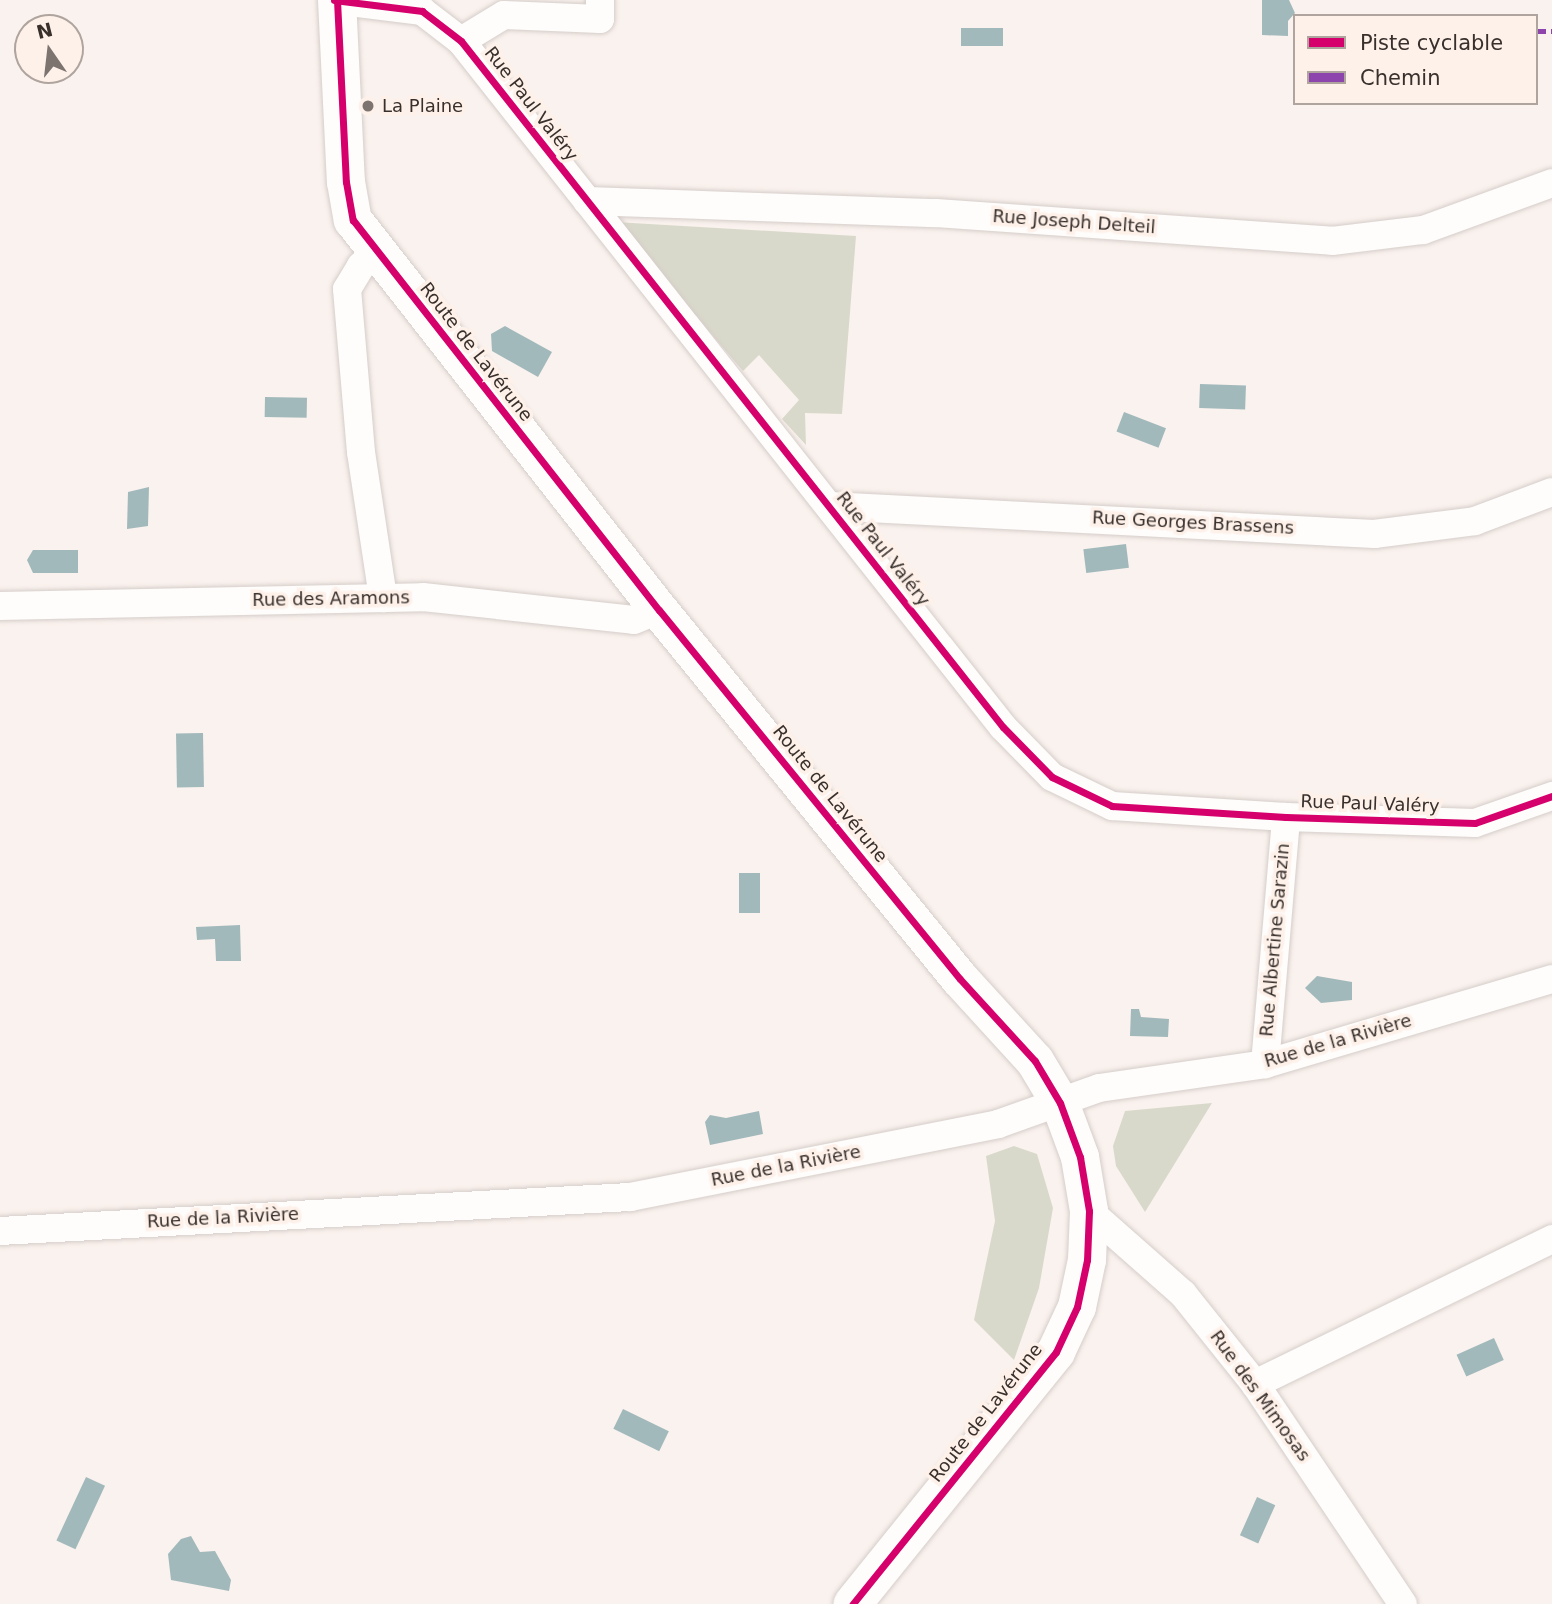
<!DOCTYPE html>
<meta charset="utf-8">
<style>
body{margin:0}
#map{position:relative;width:1552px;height:1604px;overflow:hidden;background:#faf2ee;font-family:"DejaVu Sans",sans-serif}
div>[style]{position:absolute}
.green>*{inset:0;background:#d9d9cb}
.water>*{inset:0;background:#a2b9bc;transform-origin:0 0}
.roads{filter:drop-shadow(0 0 2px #d5cdc9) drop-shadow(0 0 2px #d5cdc9)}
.street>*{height:28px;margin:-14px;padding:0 14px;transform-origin:14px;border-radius:14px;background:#fefdfc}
.secondary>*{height:38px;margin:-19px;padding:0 19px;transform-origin:19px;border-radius:19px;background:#fefdfc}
.quiet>*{height:5px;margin-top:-2.5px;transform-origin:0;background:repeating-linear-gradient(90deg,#8e44ad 0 10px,transparent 0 15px)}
.cycleway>*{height:7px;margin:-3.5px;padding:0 3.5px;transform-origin:3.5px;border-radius:3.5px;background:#d6006c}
.dots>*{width:19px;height:19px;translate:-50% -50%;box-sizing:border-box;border:4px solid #fef1ea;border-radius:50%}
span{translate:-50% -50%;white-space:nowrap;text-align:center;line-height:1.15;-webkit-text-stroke:7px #fef1ea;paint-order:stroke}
.street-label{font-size:18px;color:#39302c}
.poi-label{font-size:18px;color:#39302c}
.left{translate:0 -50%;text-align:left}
.legend{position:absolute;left:1293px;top:14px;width:245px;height:91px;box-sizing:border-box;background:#fef1ea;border:2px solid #afa49e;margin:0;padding:9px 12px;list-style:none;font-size:21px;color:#39302c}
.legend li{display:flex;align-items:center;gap:14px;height:35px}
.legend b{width:35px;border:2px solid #afa49e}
.north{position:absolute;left:14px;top:14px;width:70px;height:70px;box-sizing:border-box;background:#fef1ea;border:2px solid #afa49e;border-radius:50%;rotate:346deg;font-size:19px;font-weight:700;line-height:28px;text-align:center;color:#39302c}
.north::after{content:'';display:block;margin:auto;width:24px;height:32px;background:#7d7470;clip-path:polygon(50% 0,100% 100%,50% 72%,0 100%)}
</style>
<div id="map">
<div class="green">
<i style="clip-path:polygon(615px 222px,856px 236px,842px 414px,805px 413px,806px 445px,782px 419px,799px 400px,759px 355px,743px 371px)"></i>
<i style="clip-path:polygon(1212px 1103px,1145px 1212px,1116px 1166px,1113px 1146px,1125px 1111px)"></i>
<i style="clip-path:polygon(1014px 1146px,1037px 1154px,1053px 1208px,1039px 1288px,1014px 1360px,974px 1320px,995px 1221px,986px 1156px)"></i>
</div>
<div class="water">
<i style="clip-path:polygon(1262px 0,1289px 0,1295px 13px,1288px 21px,1288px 36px,1262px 35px)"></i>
<i style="left:961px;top:28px;width:42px;height:18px"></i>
<i style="clip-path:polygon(505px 326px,552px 352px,538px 377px,492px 351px,491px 334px)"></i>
<i style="left:1200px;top:384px;width:46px;height:24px;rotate:2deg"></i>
<i style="left:265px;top:397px;width:42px;height:20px;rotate:1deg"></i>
<i style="left:1124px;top:412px;width:45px;height:21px;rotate:21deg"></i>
<i style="clip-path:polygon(149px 487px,148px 526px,127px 529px,128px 492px)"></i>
<i style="left:1126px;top:544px;width:24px;height:43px;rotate:83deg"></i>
<i style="clip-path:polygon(33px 550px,78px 550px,78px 573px,33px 573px,27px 560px)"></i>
<i style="left:203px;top:733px;width:54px;height:27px;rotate:89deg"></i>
<i style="left:739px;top:873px;width:21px;height:40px"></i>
<i style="clip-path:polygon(240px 925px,241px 961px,216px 961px,215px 939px,197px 940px,196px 927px)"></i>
<i style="clip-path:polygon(1317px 976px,1352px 982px,1352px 1000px,1321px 1003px,1305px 988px)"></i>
<i style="clip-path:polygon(1131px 1009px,1139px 1009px,1141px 1017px,1169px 1019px,1168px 1037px,1130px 1036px)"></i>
<i style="clip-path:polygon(759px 1111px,763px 1134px,710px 1145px,705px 1122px,710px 1115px,726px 1118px)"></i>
<i style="left:1494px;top:1338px;width:24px;height:41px;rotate:66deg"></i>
<i style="left:623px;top:1409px;width:51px;height:22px;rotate:26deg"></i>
<i style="left:86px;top:1477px;width:21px;height:70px;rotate:25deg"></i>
<i style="left:1257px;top:1497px;width:20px;height:42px;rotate:24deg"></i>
<i style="clip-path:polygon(191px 1536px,200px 1552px,215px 1551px,231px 1580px,229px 1591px,171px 1580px,168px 1554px,181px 1539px)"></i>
</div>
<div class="roads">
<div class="street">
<i style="left:334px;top:0;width:89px;rotate:7.1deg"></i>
<i style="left:422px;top:11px;width:49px;rotate:37.6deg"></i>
<i style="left:461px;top:41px;width:874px;rotate:51.69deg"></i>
<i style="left:1003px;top:727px;width:70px;rotate:45.6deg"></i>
<i style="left:1052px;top:777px;width:67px;rotate:25.8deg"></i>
<i style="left:1112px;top:806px;width:174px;rotate:3.6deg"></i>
<i style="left:1286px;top:817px;width:189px;rotate:1.8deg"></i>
<i style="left:1475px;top:823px;width:82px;rotate:-19.3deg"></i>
<i style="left:461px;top:41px;width:50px;rotate:-31.2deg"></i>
<i style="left:504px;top:15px;width:96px;rotate:2.4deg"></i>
<i style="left:600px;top:19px;width:19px;rotate:-90deg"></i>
<i style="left:587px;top:201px;width:349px;rotate:2deg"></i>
<i style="left:936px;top:213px;width:397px;rotate:4deg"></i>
<i style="left:1332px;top:241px;width:92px;rotate:-6.9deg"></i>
<i style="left:1423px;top:230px;width:137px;rotate:-20deg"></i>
<i style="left:376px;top:252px;width:21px;rotate:137deg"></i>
<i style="left:361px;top:266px;width:27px;rotate:121deg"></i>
<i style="left:347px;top:289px;width:164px;rotate:85.1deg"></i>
<i style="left:361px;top:452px;width:148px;rotate:81.4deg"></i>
<i style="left:829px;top:506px;width:546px;rotate:2.94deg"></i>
<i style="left:1374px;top:534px;width:102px;rotate:-7.3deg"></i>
<i style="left:1475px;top:521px;width:82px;rotate:-20.6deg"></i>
<i style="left:0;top:606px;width:423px;rotate:-1.2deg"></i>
<i style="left:423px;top:597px;width:212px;rotate:6.2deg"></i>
<i style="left:634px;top:620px;width:27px;rotate:-22deg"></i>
<i style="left:1265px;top:1064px;width:248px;rotate:-85.1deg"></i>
<i style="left:1089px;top:1211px;width:125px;rotate:41.4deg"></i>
<i style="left:1183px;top:1294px;width:115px;rotate:51.3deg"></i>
<i style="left:1255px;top:1384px;width:265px;rotate:56.1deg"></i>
<i style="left:0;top:1231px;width:631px;rotate:-3.09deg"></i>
<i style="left:630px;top:1197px;width:375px;rotate:-11.2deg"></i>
<i style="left:998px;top:1124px;width:107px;rotate:-19.6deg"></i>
<i style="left:1099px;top:1088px;width:168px;rotate:-8.2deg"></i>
<i style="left:1265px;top:1064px;width:299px;rotate:-16.5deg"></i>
<i style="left:1255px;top:1384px;width:331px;rotate:-26deg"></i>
</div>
<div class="secondary">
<i style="left:337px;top:0;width:182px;rotate:87.2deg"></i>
<i style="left:346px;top:182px;width:39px;rotate:80deg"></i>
<i style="left:353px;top:220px;width:496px;rotate:51.9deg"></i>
<i style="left:659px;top:610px;width:476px;rotate:50.8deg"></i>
<i style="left:960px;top:979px;width:111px;rotate:47.6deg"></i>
<i style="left:1035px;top:1061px;width:49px;rotate:59.2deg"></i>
<i style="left:1060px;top:1103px;width:58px;rotate:69.7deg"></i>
<i style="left:1080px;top:1157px;width:55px;rotate:80.5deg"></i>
<i style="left:1089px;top:1211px;width:49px;rotate:92.3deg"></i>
<i style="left:1087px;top:1260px;width:48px;rotate:102deg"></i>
<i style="left:1077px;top:1307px;width:50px;rotate:115deg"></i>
<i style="left:1056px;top:1352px;width:324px;rotate:128.9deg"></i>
</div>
</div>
<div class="quiet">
<i style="left:1536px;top:31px;width:16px"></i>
</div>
<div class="cycleway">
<i style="left:334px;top:0;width:89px;rotate:7.1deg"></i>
<i style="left:422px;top:11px;width:49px;rotate:37.6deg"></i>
<i style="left:461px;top:41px;width:874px;rotate:51.69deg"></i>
<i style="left:1003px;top:727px;width:70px;rotate:45.6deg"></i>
<i style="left:1052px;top:777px;width:67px;rotate:25.8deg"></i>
<i style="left:1112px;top:806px;width:174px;rotate:3.6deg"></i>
<i style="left:1286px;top:817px;width:189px;rotate:1.8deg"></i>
<i style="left:1475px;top:823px;width:82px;rotate:-19.3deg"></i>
<i style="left:337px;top:0;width:182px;rotate:87.2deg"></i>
<i style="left:346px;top:182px;width:39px;rotate:80deg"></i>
<i style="left:353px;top:220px;width:496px;rotate:51.9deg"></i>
<i style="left:659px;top:610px;width:476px;rotate:50.8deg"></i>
<i style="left:960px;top:979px;width:111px;rotate:47.6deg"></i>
<i style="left:1035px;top:1061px;width:49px;rotate:59.2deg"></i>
<i style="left:1060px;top:1103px;width:58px;rotate:69.7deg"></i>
<i style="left:1080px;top:1157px;width:55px;rotate:80.5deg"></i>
<i style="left:1089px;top:1211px;width:49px;rotate:92.3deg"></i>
<i style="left:1087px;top:1260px;width:48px;rotate:102deg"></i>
<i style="left:1077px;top:1307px;width:50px;rotate:115deg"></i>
<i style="left:1056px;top:1352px;width:324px;rotate:128.9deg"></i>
</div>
<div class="dots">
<i style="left:368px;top:106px;background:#7d7470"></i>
</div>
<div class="street-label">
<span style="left:531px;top:104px;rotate:52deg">Rue Paul Valéry</span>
<span style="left:1074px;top:222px;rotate:4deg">Rue Joseph Delteil</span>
<span style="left:476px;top:352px;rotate:52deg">Route de Lavérune</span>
<span style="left:1193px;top:523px;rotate:3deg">Rue Georges Brassens</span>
<span style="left:883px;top:549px;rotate:52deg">Rue Paul Valéry</span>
<span style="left:331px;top:599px;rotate:-1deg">Rue des Aramons</span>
<span style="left:830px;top:794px;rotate:51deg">Route de Lavérune</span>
<span style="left:1370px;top:804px;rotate:2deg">Rue Paul Valéry</span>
<span style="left:1275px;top:940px;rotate:-85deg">Rue Albertine Sarazin</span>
<span style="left:1338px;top:1041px;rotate:-16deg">Rue de la Rivière</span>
<span style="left:786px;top:1166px;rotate:-11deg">Rue de la Rivière</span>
<span style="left:223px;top:1218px;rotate:-3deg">Rue de la Rivière</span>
<span style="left:1260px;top:1396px;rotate:54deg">Rue des Mimosas</span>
<span style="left:986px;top:1413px;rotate:-52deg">Route de Lavérune</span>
</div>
<div class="poi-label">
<span class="left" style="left:382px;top:106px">La Plaine</span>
</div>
<ul class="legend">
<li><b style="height:9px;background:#d6006c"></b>Piste cyclable</li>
<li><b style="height:9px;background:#8e44ad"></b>Chemin</li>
</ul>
<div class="north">N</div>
</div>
